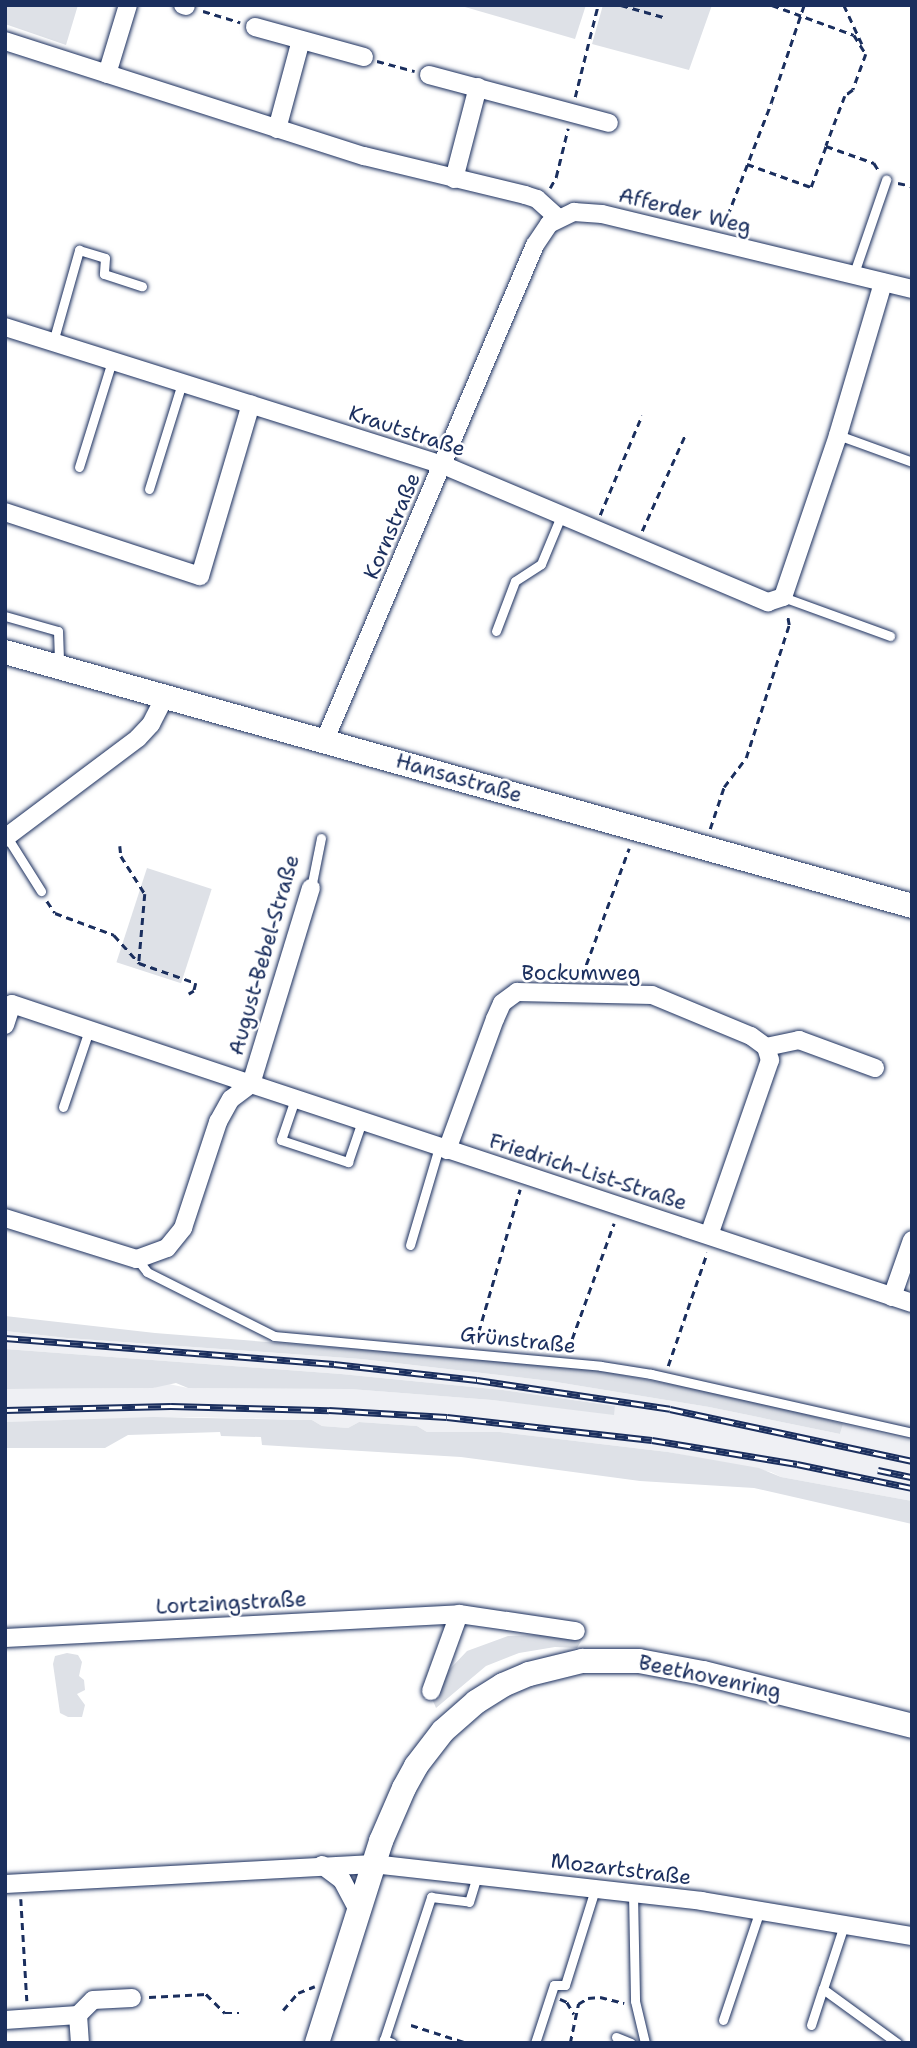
<!DOCTYPE html>
<meta charset="utf-8">
<style>
body{margin:0}
#map{position:relative;width:917px;height:2048px;overflow:hidden;background:#fff;font-family:"Shantell Sans",sans-serif}
div>[style]{position:absolute}
.built>*{inset:0;background:#eff0f4}
.green>*{inset:0;background:#dee1e7;transform-origin:0 0}
.path>*{height:2.5px;margin-top:-1.25px;transform-origin:0;background:repeating-linear-gradient(90deg,#1b2f5e 0 7px,transparent 0 12px)}
.roads{filter:drop-shadow(0 0 2px #1b2f5e) drop-shadow(0 0 2px #1b2f5e)}
.service>*{height:9px;margin:-4.5px;padding:0 4.5px;transform-origin:4.5px;border-radius:4.5px;background:#fff}
.minor>*{height:18px;margin:-9px;padding:0 9px;transform-origin:9px;border-radius:9px;background:#fff}
.secondary>*{height:24px;margin:-12px;padding:0 12px;transform-origin:12px;border-radius:12px;background:#fff}
.rail>*{height:7px;margin-top:-3.5px;transform-origin:0;background:repeating-linear-gradient(90deg,#fff 0 13px,#1b2f5e 0 26px);box-sizing:border-box;border-block:2px solid #1b2f5e}
span{translate:-50% -50%;white-space:nowrap;text-align:center;line-height:1.15;-webkit-text-stroke:5px #fff;paint-order:stroke}
.street-label{font-size:21px;color:#1b2f5e}
.frame{position:absolute;inset:0;border:7px solid #1b2f5e;pointer-events:none}
</style>
<div id="map">
<div class="built">
<i style="clip-path:polygon(5px 1331px,67px 1338px,361px 1359px,550px 1381px,709px 1407px,840px 1434px,843px 1424px,912px 1441px,912px 1501px,781px 1477px,771px 1472px,668px 1452px,500px 1432px,456px 1434px,427px 1432px,417px 1426px,359px 1422px,348px 1428px,322px 1426px,312px 1420px,189px 1417px,5px 1422px,5px 1389px,153px 1388px,164px 1383px,188px 1388px,350px 1389px,492px 1400px,613px 1414px,615px 1406px,503px 1390px,341px 1374px,5px 1349px)"></i>
</div>
<div class="green">
<i style="clip-path:polygon(5px 5px,78px 5px,66px 45px,5px 24px)"></i>
<i style="clip-path:polygon(458px 5px,586px 5px,575px 39px)"></i>
<i style="clip-path:polygon(603px 5px,712px 5px,689px 70px,592px 44px)"></i>
<i style="left:147px;top:868px;width:68px;height:99px;rotate:18deg"></i>
<i style="clip-path:polygon(5px 1316px,155px 1333px,579px 1367px,755px 1400px,843px 1424px,840px 1434px,709px 1407px,550px 1381px,361px 1359px,67px 1338px,5px 1331px)"></i>
<i style="clip-path:polygon(5px 1349px,341px 1374px,503px 1390px,615px 1406px,614px 1415px,492px 1400px,350px 1389px,188px 1388px,176px 1383px,153px 1388px,5px 1389px)"></i>
<i style="clip-path:polygon(153px 1417px,312px 1420px,322px 1426px,348px 1428px,359px 1422px,417px 1426px,427px 1432px,500px 1432px,668px 1452px,759px 1468px,781px 1477px,912px 1501px,912px 1524px,754px 1488px,640px 1481px,461px 1457px,262px 1445px,261px 1437px,221px 1436px,220px 1432px,128px 1435px,105px 1448px,5px 1448px,5px 1422px)"></i>
<i style="clip-path:polygon(568px 1634px,583px 1638px,577px 1648px,555px 1647px,519px 1653px,486px 1666px,436px 1708px,433px 1701px,450px 1669px,467px 1651px,508px 1636px)"></i>
<i style="clip-path:polygon(67px 1653px,78px 1655px,82px 1662px,79px 1676px,84px 1680px,85px 1690px,77px 1694px,85px 1705px,82px 1717px,68px 1717px,60px 1713px,53px 1664px,55px 1656px)"></i>
</div>
<div class="path">
<i style="left:621px;top:5px;width:44px;rotate:15.9deg"></i>
<i style="left:772px;top:5px;width:87px;rotate:20.1deg"></i>
<i style="left:854px;top:35px;width:22px;rotate:58deg"></i>
<i style="left:866px;top:54px;width:38px;rotate:110deg"></i>
<i style="left:853px;top:90px;width:10px;rotate:143deg"></i>
<i style="left:845px;top:96px;width:53px;rotate:110.8deg"></i>
<i style="left:826px;top:146px;width:51px;rotate:19.5deg"></i>
<i style="left:874px;top:163px;width:9px;rotate:58deg"></i>
<i style="left:844px;top:5px;width:43px;rotate:65.2deg"></i>
<i style="left:203px;top:11px;width:39px;rotate:17deg"></i>
<i style="left:377px;top:61px;width:39px;rotate:15deg"></i>
<i style="left:575px;top:97px;width:95px;rotate:-76deg"></i>
<i style="left:747px;top:164px;width:68px;rotate:19.8deg"></i>
<i style="left:811px;top:187px;width:44px;rotate:-69.9deg"></i>
<i style="left:898px;top:183px;width:14px;rotate:12deg"></i>
<i style="left:550px;top:188px;width:13px;rotate:-61deg"></i>
<i style="left:556px;top:177px;width:50px;rotate:-76.2deg"></i>
<i style="left:723px;top:227px;width:133px;rotate:-68.8deg"></i>
<i style="left:771px;top:103px;width:103px;rotate:-71.4deg"></i>
<i style="left:600px;top:515px;width:108px;rotate:-67.2deg"></i>
<i style="left:642px;top:531px;width:107px;rotate:-65.8deg"></i>
<i style="left:710px;top:829px;width:44px;rotate:-71.6deg"></i>
<i style="left:724px;top:787px;width:36px;rotate:-53deg"></i>
<i style="left:746px;top:758px;width:140px;rotate:-72.1deg"></i>
<i style="left:789px;top:625px;width:11px;rotate:-100deg"></i>
<i style="left:120px;top:846px;width:10px;rotate:84deg"></i>
<i style="left:121px;top:856px;width:45px;rotate:57.7deg"></i>
<i style="left:145px;top:894px;width:69px;rotate:95deg"></i>
<i style="left:47px;top:901px;width:14px;rotate:56deg"></i>
<i style="left:55px;top:913px;width:63px;rotate:20.4deg"></i>
<i style="left:114px;top:935px;width:38px;rotate:48deg"></i>
<i style="left:139px;top:963px;width:60px;rotate:19.3deg"></i>
<i style="left:196px;top:983px;width:8px;rotate:104deg"></i>
<i style="left:194px;top:991px;width:6px;rotate:149deg"></i>
<i style="left:582px;top:976px;width:136px;rotate:-69.8deg"></i>
<i style="left:572px;top:1339px;width:123px;rotate:-70.1deg"></i>
<i style="left:475px;top:1344px;width:161px;rotate:-73.8deg"></i>
<i style="left:668px;top:1366px;width:120px;rotate:-71deg"></i>
<i style="left:21px;top:1899px;width:102px;rotate:86.6deg"></i>
<i style="left:149px;top:1997px;width:57px;rotate:-3deg"></i>
<i style="left:206px;top:1994px;width:27px;rotate:45deg"></i>
<i style="left:225px;top:2013px;width:14px"></i>
<i style="left:560px;top:1999px;width:8px;rotate:23deg"></i>
<i style="left:567px;top:2002px;width:14px;rotate:60deg"></i>
<i style="left:283px;top:2010px;width:23px;rotate:-49deg"></i>
<i style="left:298px;top:1993px;width:18px;rotate:-22deg"></i>
<i style="left:411px;top:2025px;width:59px;rotate:17.8deg"></i>
<i style="left:570px;top:2043px;width:40px;rotate:-78deg"></i>
<i style="left:578px;top:2004px;width:12px;rotate:-31deg"></i>
<i style="left:588px;top:1998px;width:12px;rotate:-5deg"></i>
<i style="left:600px;top:1997px;width:25px;rotate:14deg"></i>
</div>
<div class="roads">
<div class="service">
<i style="left:853px;top:276px;width:102px;rotate:-71deg"></i>
<i style="left:53px;top:342px;width:96px;rotate:-74.2deg"></i>
<i style="left:79px;top:250px;width:27px;rotate:17deg"></i>
<i style="left:105px;top:258px;width:16px;rotate:94deg"></i>
<i style="left:104px;top:274px;width:40px;rotate:18deg"></i>
<i style="left:838px;top:435px;width:79px;rotate:20deg"></i>
<i style="left:79px;top:467px;width:111px;rotate:-72.7deg"></i>
<i style="left:149px;top:489px;width:111px;rotate:-72.7deg"></i>
<i style="left:783px;top:597px;width:114px;rotate:20deg"></i>
<i style="left:5px;top:616px;width:55px;rotate:15.8deg"></i>
<i style="left:58px;top:631px;width:34px;rotate:88deg"></i>
<i style="left:496px;top:631px;width:53px;rotate:-69.2deg"></i>
<i style="left:515px;top:581px;width:31px;rotate:-33deg"></i>
<i style="left:541px;top:564px;width:52px;rotate:-67.4deg"></i>
<i style="left:7px;top:837px;width:64px;rotate:57.8deg"></i>
<i style="left:311px;top:888px;width:51px;rotate:-78.7deg"></i>
<i style="left:295px;top:1099px;width:43px;rotate:108.9deg"></i>
<i style="left:281px;top:1140px;width:71px;rotate:18.2deg"></i>
<i style="left:348px;top:1162px;width:43px;rotate:-71.1deg"></i>
<i style="left:63px;top:1107px;width:81px;rotate:-71.3deg"></i>
<i style="left:410px;top:1245px;width:102px;rotate:-73.5deg"></i>
<i style="left:137px;top:1259px;width:16px;rotate:52deg"></i>
<i style="left:147px;top:1272px;width:142px;rotate:26.7deg"></i>
<i style="left:274px;top:1336px;width:328px;rotate:5.2deg"></i>
<i style="left:601px;top:1366px;width:51px;rotate:9.1deg"></i>
<i style="left:651px;top:1374px;width:268px;rotate:12.7deg"></i>
<i style="left:633px;top:1893px;width:108px;rotate:88.9deg"></i>
<i style="left:635px;top:2001px;width:43px;rotate:76.6deg"></i>
<i style="left:844px;top:1925px;width:67px;rotate:108.2deg"></i>
<i style="left:823px;top:1989px;width:92px;rotate:36.1deg"></i>
<i style="left:723px;top:2020px;width:116px;rotate:-71.4deg"></i>
<i style="left:811px;top:2025px;width:38px;rotate:-72deg"></i>
<i style="left:616px;top:2037px;width:16px;rotate:22deg"></i>
<i style="left:392px;top:2043px;width:9px;rotate:-159deg"></i>
<i style="left:384px;top:2040px;width:151px;rotate:-71.8deg"></i>
<i style="left:431px;top:1897px;width:38px;rotate:7deg"></i>
<i style="left:469px;top:1902px;width:28px;rotate:-73deg"></i>
<i style="left:535px;top:2043px;width:61px;rotate:-71.9deg"></i>
<i style="left:554px;top:1985px;width:11px"></i>
<i style="left:565px;top:1985px;width:101px;rotate:-72.6deg"></i>
</div>
<div class="minor">
<i style="left:183px;top:5px;width:3px;rotate:18deg"></i>
<i style="left:255px;top:27px;width:113px;rotate:15.4deg"></i>
<i style="left:5px;top:41px;width:377px;rotate:17.8deg"></i>
<i style="left:364px;top:156px;width:166px;rotate:13.6deg"></i>
<i style="left:525px;top:195px;width:13px;rotate:18deg"></i>
<i style="left:537px;top:199px;width:28px;rotate:42deg"></i>
<i style="left:107px;top:74px;width:72px;rotate:-73.1deg"></i>
<i style="left:429px;top:75px;width:186px;rotate:14.9deg"></i>
<i style="left:277px;top:129px;width:92px;rotate:-74.9deg"></i>
<i style="left:454px;top:179px;width:95px;rotate:-75.4deg"></i>
<i style="left:5px;top:327px;width:459px;rotate:17.5deg"></i>
<i style="left:443px;top:465px;width:353px;rotate:22.9deg"></i>
<i style="left:768px;top:602px;width:16px;rotate:-18deg"></i>
<i style="left:783px;top:597px;width:171px;rotate:-71.2deg"></i>
<i style="left:838px;top:435px;width:159px;rotate:-73.5deg"></i>
<i style="left:5px;top:512px;width:205px;rotate:18.2deg"></i>
<i style="left:200px;top:576px;width:179px;rotate:-73.5deg"></i>
<i style="left:324px;top:742px;width:540px;rotate:-67deg"></i>
<i style="left:535px;top:245px;width:25px;rotate:-56deg"></i>
<i style="left:549px;top:224px;width:28px;rotate:-26deg"></i>
<i style="left:574px;top:212px;width:28px;rotate:4deg"></i>
<i style="left:602px;top:214px;width:319px;rotate:13.6deg"></i>
<i style="left:5px;top:838px;width:166px;rotate:-36.9deg"></i>
<i style="left:138px;top:738px;width:19px;rotate:-47deg"></i>
<i style="left:151px;top:724px;width:29px;rotate:-63deg"></i>
<i style="left:5px;top:1025px;width:22px;rotate:-72deg"></i>
<i style="left:12px;top:1004px;width:252px;rotate:18.5deg"></i>
<i style="left:251px;top:1084px;width:205px;rotate:-73deg"></i>
<i style="left:766px;top:1047px;width:34px;rotate:-12deg"></i>
<i style="left:799px;top:1040px;width:81px;rotate:20.2deg"></i>
<i style="left:447px;top:1150px;width:140px;rotate:-69.9deg"></i>
<i style="left:495px;top:1019px;width:17px;rotate:-66deg"></i>
<i style="left:502px;top:1003px;width:19px;rotate:-36deg"></i>
<i style="left:517px;top:992px;width:135px;rotate:1.3deg"></i>
<i style="left:652px;top:995px;width:107px;rotate:22.5deg"></i>
<i style="left:751px;top:1036px;width:19px;rotate:36deg"></i>
<i style="left:766px;top:1047px;width:14px;rotate:73deg"></i>
<i style="left:770px;top:1060px;width:185px;rotate:109.2deg"></i>
<i style="left:5px;top:1218px;width:138px;rotate:17.3deg"></i>
<i style="left:137px;top:1259px;width:32px;rotate:-20deg"></i>
<i style="left:167px;top:1248px;width:26px;rotate:-51deg"></i>
<i style="left:183px;top:1228px;width:112px;rotate:-71.7deg"></i>
<i style="left:218px;top:1122px;width:26px;rotate:-61deg"></i>
<i style="left:231px;top:1099px;width:25px;rotate:-37deg"></i>
<i style="left:251px;top:1084px;width:696px;rotate:18.33deg"></i>
<i style="left:892px;top:1297px;width:60px;rotate:-70.7deg"></i>
<i style="left:5px;top:1638px;width:455px;rotate:-3deg"></i>
<i style="left:459px;top:1614px;width:118px;rotate:8.3deg"></i>
<i style="left:431px;top:1691px;width:82px;rotate:-70deg"></i>
<i style="left:322px;top:1865px;width:25px;rotate:37deg"></i>
<i style="left:342px;top:1880px;width:36px;rotate:62deg"></i>
<i style="left:5px;top:1884px;width:369px;rotate:-3.1deg"></i>
<i style="left:373px;top:1864px;width:331px;rotate:6.4deg"></i>
<i style="left:702px;top:1901px;width:213px;rotate:9.5deg"></i>
<i style="left:78px;top:2015px;width:21px;rotate:-45deg"></i>
<i style="left:93px;top:2000px;width:39px;rotate:-3deg"></i>
<i style="left:5px;top:2020px;width:73px;rotate:-3.9deg"></i>
<i style="left:78px;top:2015px;width:28px;rotate:86deg"></i>
</div>
<div class="secondary">
<i style="left:5px;top:652px;width:942px;rotate:15.64deg"></i>
<i style="left:317px;top:2043px;width:212px;rotate:-72.4deg"></i>
<i style="left:381px;top:1841px;width:58px;rotate:-66.5deg"></i>
<i style="left:404px;top:1788px;width:25px;rotate:-61deg"></i>
<i style="left:416px;top:1766px;width:44px;rotate:-52.4deg"></i>
<i style="left:443px;top:1731px;width:44px;rotate:-41.3deg"></i>
<i style="left:476px;top:1702px;width:32px;rotate:-32deg"></i>
<i style="left:503px;top:1685px;width:28px;rotate:-23deg"></i>
<i style="left:529px;top:1674px;width:55px;rotate:-13.8deg"></i>
<i style="left:582px;top:1661px;width:57px"></i>
<i style="left:639px;top:1661px;width:65px;rotate:10.6deg"></i>
<i style="left:703px;top:1673px;width:216px;rotate:14.2deg"></i>
</div>
</div>
<div class="rail">
<i style="left:5px;top:1338px;width:330px;rotate:4.5deg"></i>
<i style="left:334px;top:1364px;width:144px;rotate:6.4deg"></i>
<i style="left:477px;top:1380px;width:195px;rotate:8.5deg"></i>
<i style="left:670px;top:1409px;width:248px;rotate:12.1deg"></i>
<i style="left:5px;top:1410px;width:166px;rotate:-1.4deg"></i>
<i style="left:171px;top:1406px;width:158px;rotate:1.5deg"></i>
<i style="left:329px;top:1410px;width:118px;rotate:3.4deg"></i>
<i style="left:447px;top:1417px;width:206px;rotate:6.4deg"></i>
<i style="left:652px;top:1440px;width:147px;rotate:9.4deg"></i>
<i style="left:797px;top:1464px;width:117px;rotate:11.8deg"></i>
<i style="left:878px;top:1470px;width:35px;rotate:12deg"></i>
</div>
<div class="street-label">
<span style="left:685px;top:211px;rotate:14deg">Afferder Weg</span>
<span style="left:407px;top:431px;rotate:18deg">Krautstraße</span>
<span style="left:392px;top:526px;rotate:-67deg">Kornstraße</span>
<span style="left:459px;top:778px;rotate:16deg">Hansastraße</span>
<span style="left:264px;top:955px;rotate:-74deg">August-Bebel-Straße</span>
<span style="left:581px;top:973px">Bockumweg</span>
<span style="left:588px;top:1172px;rotate:18deg">Friedrich-List-Straße</span>
<span style="left:518px;top:1340px;rotate:6deg">Grünstraße</span>
<span style="left:231px;top:1603px;rotate:-3deg">Lortzingstraße</span>
<span style="left:710px;top:1677px;rotate:12deg">Beethovenring</span>
<span style="left:621px;top:1869px;rotate:7deg">Mozartstraße</span>
</div>
<div class="frame"></div>
</div>
